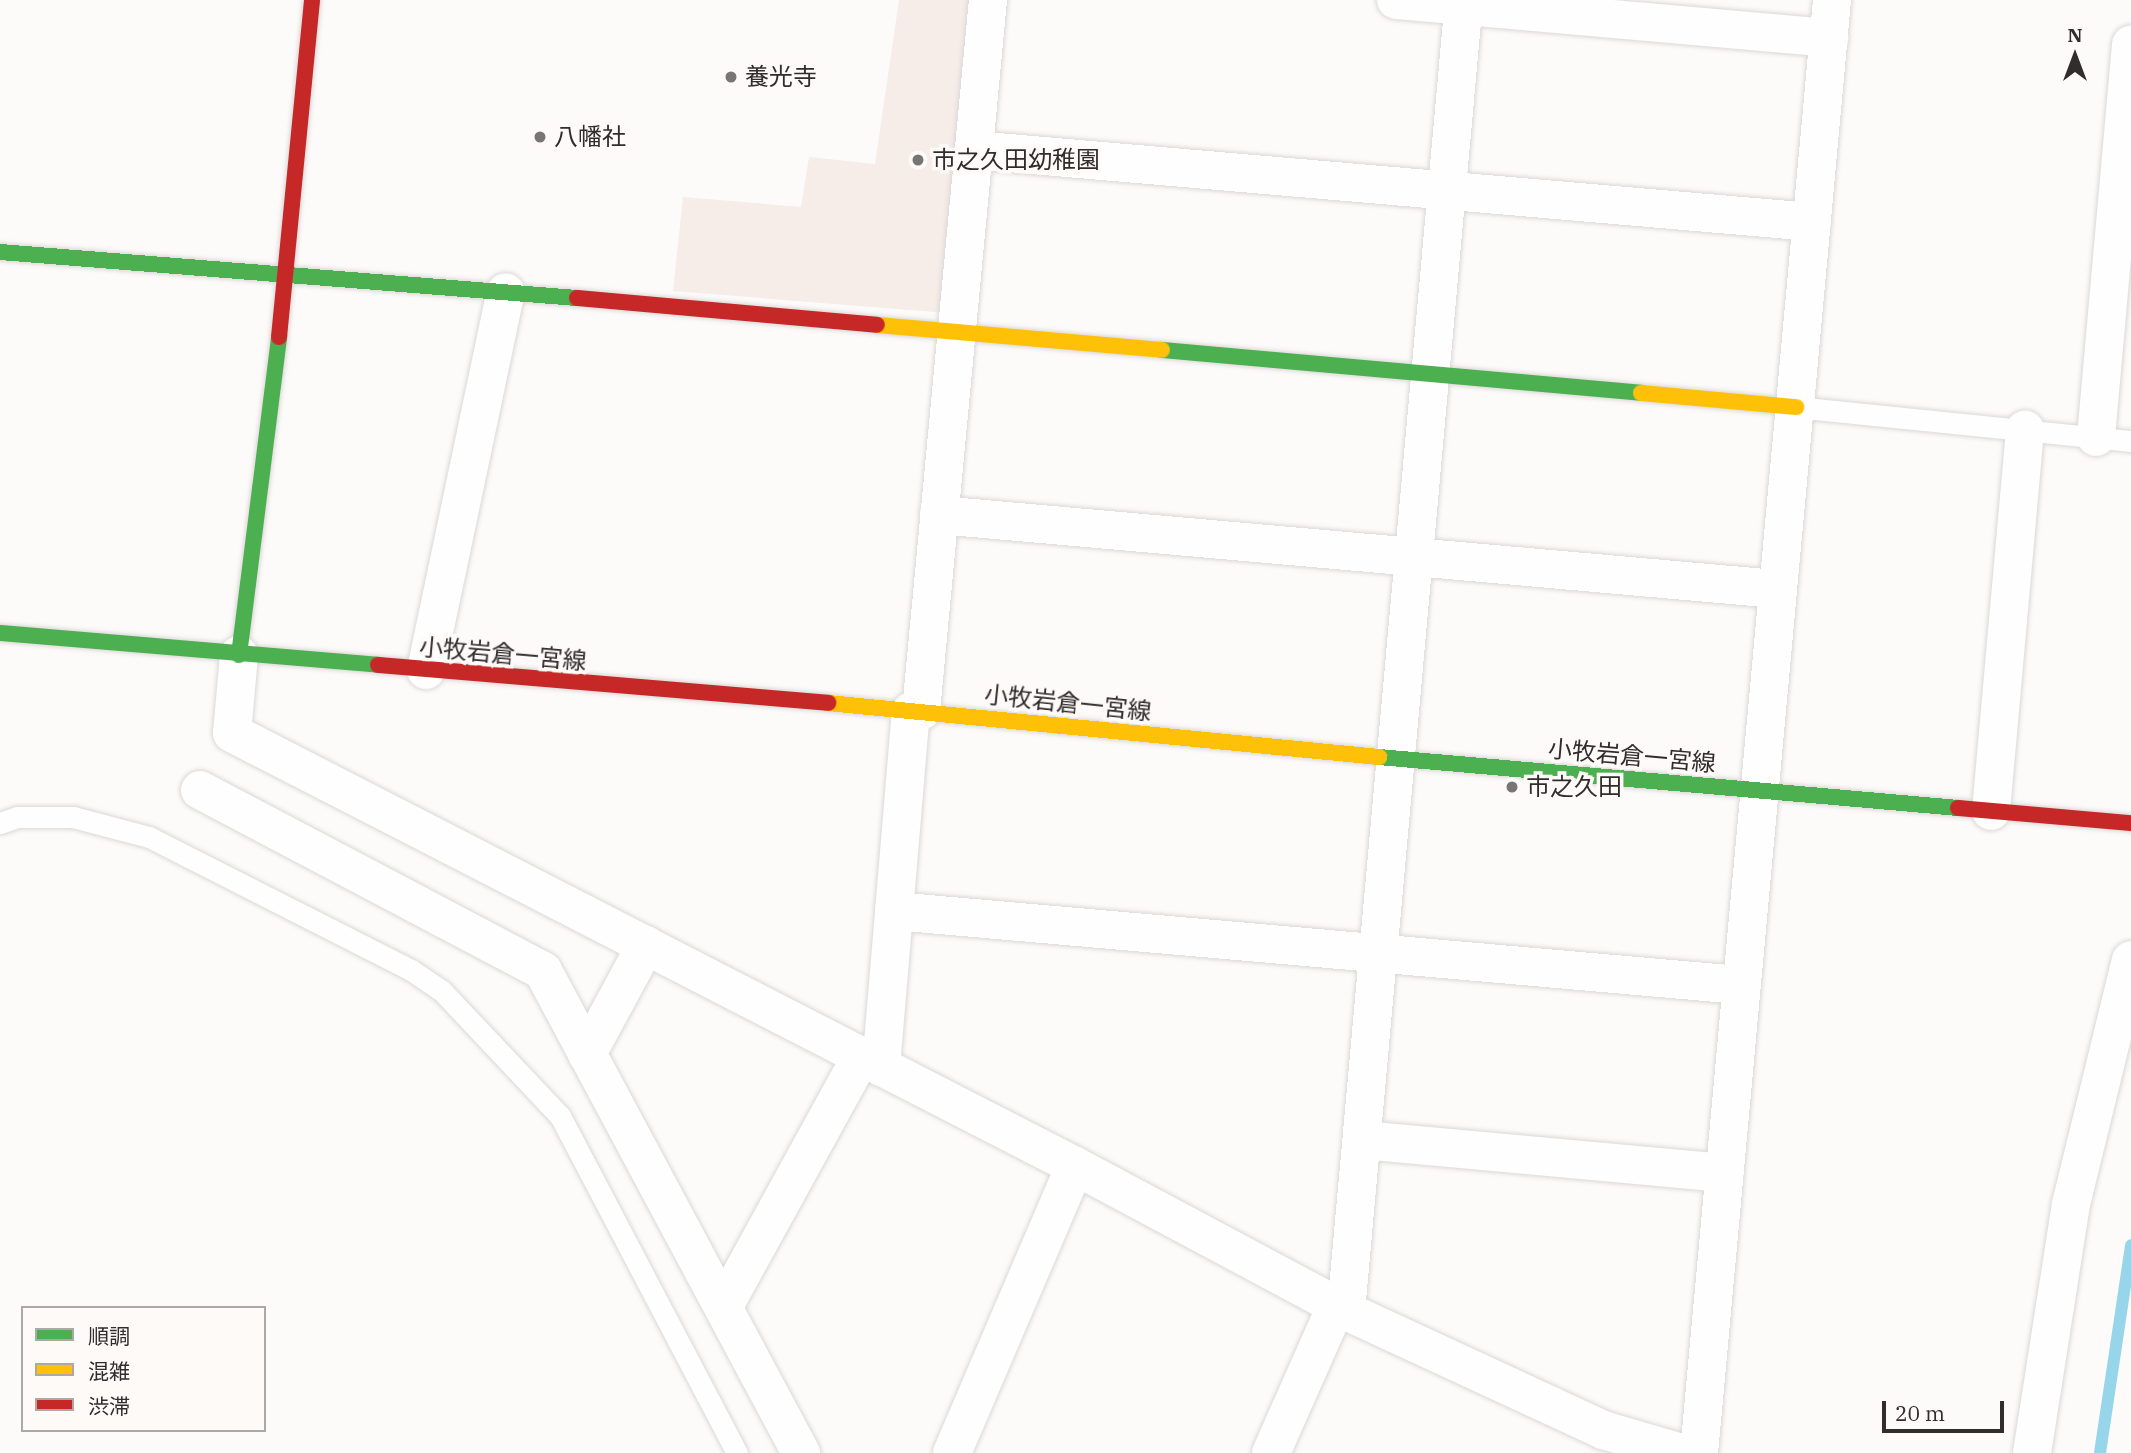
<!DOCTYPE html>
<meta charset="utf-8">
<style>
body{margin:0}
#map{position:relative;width:2131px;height:1453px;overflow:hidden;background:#fdfbf9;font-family:"IBM Plex Serif","Noto Sans JP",serif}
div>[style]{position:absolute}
.built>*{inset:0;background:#f6ece8}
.stream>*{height:12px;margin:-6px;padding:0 6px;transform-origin:6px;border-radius:6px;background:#97d6ea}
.roads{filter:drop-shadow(0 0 2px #dad8d7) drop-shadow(0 0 2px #dad8d7)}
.lane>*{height:21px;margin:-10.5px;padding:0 10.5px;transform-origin:10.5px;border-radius:10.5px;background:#fffefe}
.street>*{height:38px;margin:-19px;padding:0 19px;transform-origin:19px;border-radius:19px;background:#fffefe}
.fast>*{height:16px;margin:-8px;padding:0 8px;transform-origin:8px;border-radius:8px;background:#4caf50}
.slow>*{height:16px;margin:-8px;padding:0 8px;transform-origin:8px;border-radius:8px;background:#ffc107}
.jam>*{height:16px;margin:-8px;padding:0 8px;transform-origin:8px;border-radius:8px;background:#c62828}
.dots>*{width:19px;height:19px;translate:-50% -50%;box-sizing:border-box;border:4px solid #fefaf8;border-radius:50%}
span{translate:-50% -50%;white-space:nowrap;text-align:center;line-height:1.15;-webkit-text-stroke:7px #fefaf8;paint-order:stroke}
.poi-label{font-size:24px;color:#302d2c}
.left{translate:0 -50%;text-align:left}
.street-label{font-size:24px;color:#302d2c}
.legend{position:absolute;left:21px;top:1306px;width:245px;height:126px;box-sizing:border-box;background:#fefaf8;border:2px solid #aca8a6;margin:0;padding:9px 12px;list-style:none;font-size:21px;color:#302d2c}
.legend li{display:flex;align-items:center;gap:14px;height:35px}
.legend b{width:35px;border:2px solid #aca8a6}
.north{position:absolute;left:2040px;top:21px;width:70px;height:70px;-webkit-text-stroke:5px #fefaf8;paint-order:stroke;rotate:0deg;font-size:19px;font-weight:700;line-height:28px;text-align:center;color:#302d2c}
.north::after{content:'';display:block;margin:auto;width:24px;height:32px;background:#302d2c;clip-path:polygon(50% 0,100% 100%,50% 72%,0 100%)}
.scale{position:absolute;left:1882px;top:1401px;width:122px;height:32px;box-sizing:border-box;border:4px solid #302d2c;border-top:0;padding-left:9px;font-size:21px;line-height:24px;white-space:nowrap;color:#302d2c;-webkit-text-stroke:5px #fefaf8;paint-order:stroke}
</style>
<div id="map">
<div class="built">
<i style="clip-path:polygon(899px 0,975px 0,947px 313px,673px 291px,683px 197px,801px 207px,809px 157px,875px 164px)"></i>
</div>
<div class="stream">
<i style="left:2100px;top:1453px;width:210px;rotate:-81.5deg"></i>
</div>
<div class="roads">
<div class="lane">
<i style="left:1796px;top:407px;width:337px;rotate:5.8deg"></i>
<i style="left:0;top:823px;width:18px;rotate:-19deg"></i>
<i style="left:17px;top:817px;width:56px"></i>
<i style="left:73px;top:817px;width:79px;rotate:14.7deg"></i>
<i style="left:149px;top:837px;width:294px;rotate:26.9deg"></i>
<i style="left:411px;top:970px;width:37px;rotate:34deg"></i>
<i style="left:442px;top:991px;width:172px;rotate:46.7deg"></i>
<i style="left:560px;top:1116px;width:381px;rotate:62.3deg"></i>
</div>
<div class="street">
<i style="left:1396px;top:0;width:435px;rotate:5deg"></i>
<i style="left:974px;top:150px;width:841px;rotate:4.91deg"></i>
<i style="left:2096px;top:437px;width:394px;rotate:-84.9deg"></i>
<i style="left:939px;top:515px;width:841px;rotate:5.05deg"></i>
<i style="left:239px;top:655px;width:78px;rotate:95.1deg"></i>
<i style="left:232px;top:733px;width:948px;rotate:27.19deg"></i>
<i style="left:1075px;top:1166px;width:307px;rotate:28.1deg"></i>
<i style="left:1346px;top:1311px;width:283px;rotate:24.8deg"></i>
<i style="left:1603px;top:1430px;width:82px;rotate:16.2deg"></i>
<i style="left:426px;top:670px;width:386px;rotate:-78.1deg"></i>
<i style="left:921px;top:711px;width:714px;rotate:-84.62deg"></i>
<i style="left:200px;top:790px;width:388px;rotate:27.8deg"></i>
<i style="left:543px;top:971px;width:547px;rotate:61.84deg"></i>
<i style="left:1991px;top:811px;width:383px;rotate:-84.9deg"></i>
<i style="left:894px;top:911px;width:849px;rotate:5deg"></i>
<i style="left:587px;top:1054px;width:124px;rotate:-61.6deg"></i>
<i style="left:881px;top:1067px;width:357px;rotate:-85.2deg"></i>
<i style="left:1362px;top:1140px;width:364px;rotate:5.2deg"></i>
<i style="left:724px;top:1306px;width:284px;rotate:-61.2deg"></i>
<i style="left:1346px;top:1311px;width:1316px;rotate:-84.86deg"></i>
<i style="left:952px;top:1453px;width:312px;rotate:-66.8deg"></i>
<i style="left:1271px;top:1453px;width:161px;rotate:-66.1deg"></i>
<i style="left:1699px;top:1453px;width:1459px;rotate:-84.77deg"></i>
<i style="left:2032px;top:1453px;width:252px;rotate:-81.1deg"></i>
<i style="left:2071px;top:1204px;width:251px;rotate:-76.2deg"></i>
</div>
<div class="fast">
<i style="left:0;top:252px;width:579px;rotate:4.56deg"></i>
<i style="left:1162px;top:350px;width:481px;rotate:5.1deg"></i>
<i style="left:0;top:633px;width:379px;rotate:4.8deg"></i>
<i style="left:239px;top:655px;width:321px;rotate:-82.8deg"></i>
<i style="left:1379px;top:757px;width:581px;rotate:5.03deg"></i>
</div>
<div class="slow">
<i style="left:877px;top:325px;width:286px;rotate:5deg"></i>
<i style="left:1641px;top:393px;width:156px;rotate:5.2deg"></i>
<i style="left:828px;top:703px;width:554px;rotate:5.6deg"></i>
</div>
<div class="jam">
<i style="left:577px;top:298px;width:301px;rotate:5.1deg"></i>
<i style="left:279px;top:337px;width:339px;rotate:-84.4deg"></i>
<i style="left:378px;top:665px;width:452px;rotate:4.8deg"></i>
<i style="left:1958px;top:808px;width:174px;rotate:5deg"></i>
</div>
</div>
<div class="dots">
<i style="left:731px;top:77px;background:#787574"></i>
<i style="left:540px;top:137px;background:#787574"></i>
<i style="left:918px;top:160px;background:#787574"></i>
<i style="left:1512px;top:787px;background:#787574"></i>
</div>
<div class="poi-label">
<span class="left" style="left:745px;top:77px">養光寺</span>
<span class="left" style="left:554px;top:137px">八幡社</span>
<span class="left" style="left:932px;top:160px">市之久田幼稚園</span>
<span class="left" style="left:1526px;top:787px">市之久田</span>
</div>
<div class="street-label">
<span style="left:503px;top:654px;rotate:5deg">小牧岩倉一宮線</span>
<span style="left:1068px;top:703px;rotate:6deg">小牧岩倉一宮線</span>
<span style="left:1632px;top:756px;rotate:5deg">小牧岩倉一宮線</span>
</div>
<ul class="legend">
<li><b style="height:9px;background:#4caf50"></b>順調</li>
<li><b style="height:9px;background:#ffc107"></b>混雑</li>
<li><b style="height:9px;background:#c62828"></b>渋滞</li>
</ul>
<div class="north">N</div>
<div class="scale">20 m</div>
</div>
